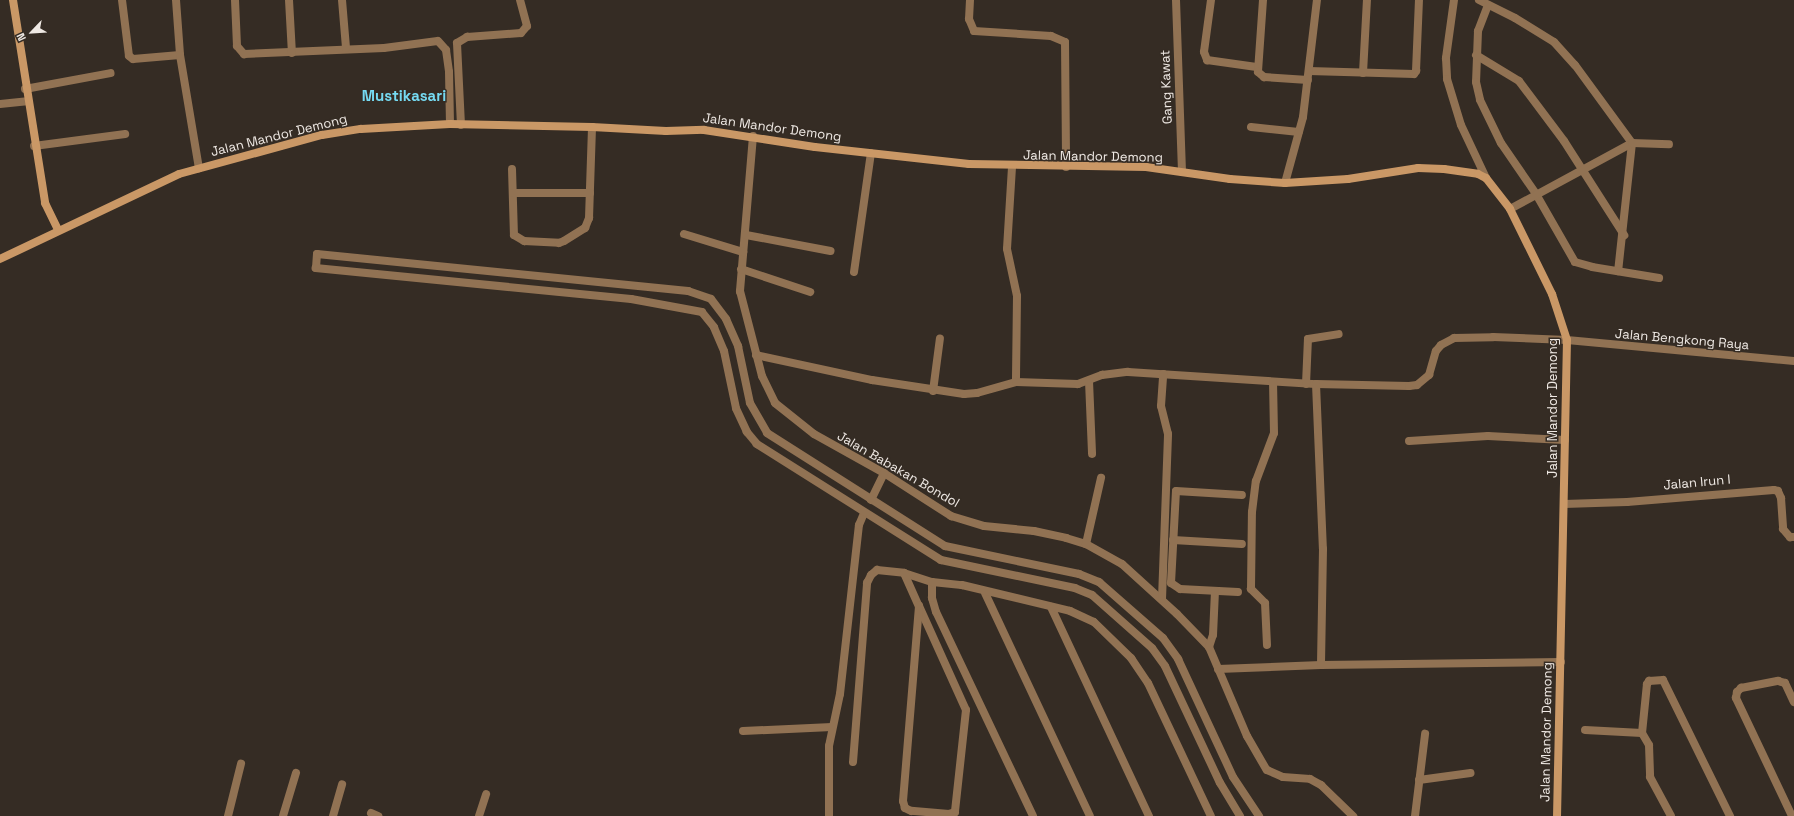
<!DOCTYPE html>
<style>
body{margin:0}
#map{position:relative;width:1794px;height:816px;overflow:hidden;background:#352c24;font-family:"Space Grotesk",sans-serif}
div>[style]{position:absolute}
.minor>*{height:8px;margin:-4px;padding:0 4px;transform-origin:4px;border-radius:4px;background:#917253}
.tertiary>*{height:8px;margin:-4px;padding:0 4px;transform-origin:4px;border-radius:4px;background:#917253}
.secondary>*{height:8px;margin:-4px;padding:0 4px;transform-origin:4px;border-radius:4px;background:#ca9866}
span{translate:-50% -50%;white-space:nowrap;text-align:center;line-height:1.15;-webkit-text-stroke:3px #352c24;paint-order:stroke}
.street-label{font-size:13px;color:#efe9e4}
.quarter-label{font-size:15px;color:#76dbf3;font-weight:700}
.north{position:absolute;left:12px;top:12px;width:40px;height:40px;-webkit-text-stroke:3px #352c24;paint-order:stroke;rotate:245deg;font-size:11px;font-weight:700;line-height:16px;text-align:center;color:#efe9e4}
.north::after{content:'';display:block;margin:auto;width:14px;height:18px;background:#efe9e4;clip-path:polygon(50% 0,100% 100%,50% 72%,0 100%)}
</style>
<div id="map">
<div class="minor">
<i style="left:122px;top:0;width:56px;rotate:82.9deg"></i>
<i style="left:129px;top:56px;width:5px;rotate:37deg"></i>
<i style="left:133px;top:59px;width:47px;rotate:-4.9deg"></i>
<i style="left:176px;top:0;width:55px;rotate:85.8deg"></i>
<i style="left:180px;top:55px;width:115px;rotate:80.5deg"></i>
<i style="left:235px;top:0;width:46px;rotate:87.5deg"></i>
<i style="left:237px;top:46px;width:11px;rotate:49deg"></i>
<i style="left:244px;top:54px;width:140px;rotate:-2.5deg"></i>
<i style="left:384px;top:48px;width:54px;rotate:-7.4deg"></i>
<i style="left:438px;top:41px;width:12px;rotate:48deg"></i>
<i style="left:446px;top:50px;width:22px;rotate:82deg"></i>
<i style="left:449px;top:72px;width:52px;rotate:88.9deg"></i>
<i style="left:289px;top:0;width:53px;rotate:86.8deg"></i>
<i style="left:342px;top:0;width:48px;rotate:85.2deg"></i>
<i style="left:970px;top:0;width:19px;rotate:93deg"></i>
<i style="left:969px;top:19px;width:13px;rotate:67deg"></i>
<i style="left:974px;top:31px;width:77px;rotate:3.7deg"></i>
<i style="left:1051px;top:36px;width:15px;rotate:23deg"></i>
<i style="left:1065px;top:42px;width:125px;rotate:89.5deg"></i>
<i style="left:1176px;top:0;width:172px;rotate:88deg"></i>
<i style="left:1211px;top:0;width:52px;rotate:97.7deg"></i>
<i style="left:1204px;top:52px;width:9px;rotate:69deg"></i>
<i style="left:1207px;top:60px;width:50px;rotate:8deg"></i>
<i style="left:1263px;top:0;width:72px;rotate:94deg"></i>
<i style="left:1258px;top:72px;width:8px;rotate:40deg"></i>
<i style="left:1264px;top:77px;width:44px;rotate:3.9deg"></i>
<i style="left:1454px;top:0;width:59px;rotate:97.9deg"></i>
<i style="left:1446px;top:58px;width:21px;rotate:87deg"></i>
<i style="left:1447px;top:79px;width:48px;rotate:73.1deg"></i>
<i style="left:1461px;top:125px;width:59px;rotate:64.7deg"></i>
<i style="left:1479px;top:0;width:40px;rotate:26.6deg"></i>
<i style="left:1515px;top:18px;width:46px;rotate:31.6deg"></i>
<i style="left:1554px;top:42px;width:31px;rotate:48deg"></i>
<i style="left:1575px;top:65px;width:97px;rotate:53.8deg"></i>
<i style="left:1632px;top:143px;width:129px;rotate:96.2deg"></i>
<i style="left:1488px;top:5px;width:28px;rotate:111deg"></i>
<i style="left:1478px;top:31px;width:51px;rotate:92.2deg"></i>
<i style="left:1476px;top:82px;width:18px;rotate:77deg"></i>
<i style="left:1480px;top:100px;width:48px;rotate:64deg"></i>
<i style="left:1501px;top:143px;width:62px;rotate:55.5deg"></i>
<i style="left:1536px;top:194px;width:78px;rotate:60.2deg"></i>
<i style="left:1575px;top:262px;width:18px;rotate:16deg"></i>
<i style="left:1592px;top:267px;width:68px;rotate:9.3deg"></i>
<i style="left:1476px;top:55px;width:50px;rotate:31.2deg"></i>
<i style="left:1519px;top:81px;width:75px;rotate:53.1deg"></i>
<i style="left:1564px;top:141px;width:112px;rotate:57.4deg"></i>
<i style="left:1309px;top:71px;width:105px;rotate:1.6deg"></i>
<i style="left:1414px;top:74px;width:4px;rotate:-56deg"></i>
<i style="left:1416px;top:71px;width:71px;rotate:-87.6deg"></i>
<i style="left:1363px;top:73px;width:73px;rotate:-86.9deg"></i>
<i style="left:25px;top:89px;width:87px;rotate:-10.5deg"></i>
<i style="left:0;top:104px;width:27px;rotate:-6deg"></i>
<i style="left:461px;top:125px;width:82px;rotate:-92.8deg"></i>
<i style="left:457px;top:43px;width:12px;rotate:-31deg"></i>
<i style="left:467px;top:37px;width:54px;rotate:-4.2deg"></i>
<i style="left:521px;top:33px;width:9px;rotate:-49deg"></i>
<i style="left:527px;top:26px;width:27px;rotate:-105deg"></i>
<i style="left:1251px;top:127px;width:48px;rotate:5.9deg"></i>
<i style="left:753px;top:136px;width:156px;rotate:94.8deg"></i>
<i style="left:740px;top:291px;width:88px;rotate:75.5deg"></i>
<i style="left:762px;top:376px;width:30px;rotate:64deg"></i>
<i style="left:775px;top:403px;width:50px;rotate:38.5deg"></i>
<i style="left:814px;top:434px;width:80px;rotate:29.1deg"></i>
<i style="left:884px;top:473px;width:80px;rotate:32.7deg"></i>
<i style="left:951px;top:516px;width:34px;rotate:17deg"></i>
<i style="left:984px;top:526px;width:50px;rotate:5.7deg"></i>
<i style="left:1034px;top:531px;width:33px;rotate:12deg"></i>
<i style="left:1066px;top:538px;width:21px;rotate:17deg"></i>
<i style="left:1086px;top:544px;width:41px;rotate:29.1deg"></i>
<i style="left:1122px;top:564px;width:74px;rotate:42.3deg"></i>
<i style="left:1177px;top:614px;width:46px;rotate:45.9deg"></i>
<i style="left:1209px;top:647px;width:97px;rotate:66.9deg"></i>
<i style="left:1247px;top:736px;width:39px;rotate:60deg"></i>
<i style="left:1267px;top:770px;width:17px;rotate:24deg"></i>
<i style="left:1283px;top:777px;width:27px;rotate:4deg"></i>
<i style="left:1310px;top:779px;width:13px;rotate:29deg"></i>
<i style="left:1321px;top:785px;width:45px;rotate:44.1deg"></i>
<i style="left:34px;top:146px;width:92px;rotate:-7.5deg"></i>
<i style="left:1012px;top:167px;width:82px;rotate:93.5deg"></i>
<i style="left:1007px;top:249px;width:48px;rotate:78deg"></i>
<i style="left:1017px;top:296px;width:86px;rotate:90.7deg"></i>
<i style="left:512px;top:169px;width:66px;rotate:88.3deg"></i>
<i style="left:514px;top:235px;width:12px;rotate:31deg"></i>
<i style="left:524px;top:241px;width:35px;rotate:3deg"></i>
<i style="left:559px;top:243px;width:5px;rotate:-22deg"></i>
<i style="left:564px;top:241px;width:25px;rotate:-32deg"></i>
<i style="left:585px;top:228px;width:11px;rotate:-68deg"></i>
<i style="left:589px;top:218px;width:91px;rotate:-88.1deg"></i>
<i style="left:1285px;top:183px;width:68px;rotate:-74.7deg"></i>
<i style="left:1303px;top:117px;width:118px;rotate:-83.2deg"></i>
<i style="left:513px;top:193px;width:77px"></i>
<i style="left:1510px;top:209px;width:139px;rotate:-28.4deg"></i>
<i style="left:1632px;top:143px;width:37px;rotate:2deg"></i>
<i style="left:684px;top:234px;width:62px;rotate:17deg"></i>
<i style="left:746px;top:235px;width:86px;rotate:10.7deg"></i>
<i style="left:741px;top:269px;width:73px;rotate:18.4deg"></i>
<i style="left:854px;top:272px;width:120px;rotate:-81.9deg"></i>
<i style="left:756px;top:355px;width:119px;rotate:12.2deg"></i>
<i style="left:872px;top:380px;width:93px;rotate:8.7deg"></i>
<i style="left:964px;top:394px;width:13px;rotate:-4deg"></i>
<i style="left:977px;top:393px;width:41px;rotate:-15.8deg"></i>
<i style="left:1016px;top:382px;width:62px;rotate:1.8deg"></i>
<i style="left:1078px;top:384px;width:26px;rotate:-21deg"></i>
<i style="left:1102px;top:375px;width:26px;rotate:-7deg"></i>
<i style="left:1128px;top:372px;width:188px;rotate:3.7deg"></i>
<i style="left:1316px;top:384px;width:93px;rotate:1.2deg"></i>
<i style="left:1409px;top:386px;width:8px;rotate:-7deg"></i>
<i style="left:1417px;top:385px;width:16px;rotate:-40deg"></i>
<i style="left:1429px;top:375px;width:25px;rotate:-74deg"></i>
<i style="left:1436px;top:351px;width:8px;rotate:-50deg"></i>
<i style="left:1441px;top:345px;width:15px;rotate:-28deg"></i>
<i style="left:1454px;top:338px;width:39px;rotate:-1deg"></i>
<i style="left:1493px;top:337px;width:74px;rotate:2.3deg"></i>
<i style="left:1089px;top:381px;width:73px;rotate:87.6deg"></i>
<i style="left:1306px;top:384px;width:45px;rotate:-87.5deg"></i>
<i style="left:1308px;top:339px;width:31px;rotate:-9deg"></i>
<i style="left:1316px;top:384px;width:165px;rotate:87.6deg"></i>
<i style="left:1323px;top:549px;width:116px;rotate:91deg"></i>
<i style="left:933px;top:391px;width:53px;rotate:-82.5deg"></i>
<i style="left:1409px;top:441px;width:79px;rotate:-3.6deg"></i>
<i style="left:1488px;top:436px;width:77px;rotate:3deg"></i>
<i style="left:871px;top:500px;width:30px;rotate:-64deg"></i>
<i style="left:1564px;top:504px;width:63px;rotate:-1.8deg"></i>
<i style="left:1627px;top:502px;width:147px;rotate:-4.7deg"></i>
<i style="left:1774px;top:490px;width:4px;rotate:14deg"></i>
<i style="left:1778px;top:491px;width:8px;rotate:67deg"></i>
<i style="left:1781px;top:498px;width:31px;rotate:86deg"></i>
<i style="left:1783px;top:529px;width:11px;rotate:49deg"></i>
<i style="left:1790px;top:537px;width:4px"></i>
<i style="left:1173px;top:540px;width:69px;rotate:3.3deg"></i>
<i style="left:1086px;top:544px;width:68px;rotate:-77.2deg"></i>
<i style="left:904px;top:573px;width:29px;rotate:18deg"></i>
<i style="left:1238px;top:592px;width:58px;rotate:-177deg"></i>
<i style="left:1180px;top:589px;width:11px;rotate:-146deg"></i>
<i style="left:1171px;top:583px;width:92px;rotate:-86.9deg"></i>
<i style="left:1176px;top:491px;width:66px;rotate:3.5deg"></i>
<i style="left:985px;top:593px;width:246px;rotate:64.8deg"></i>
<i style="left:1162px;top:599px;width:165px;rotate:-87.9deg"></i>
<i style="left:1168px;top:434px;width:29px;rotate:-104deg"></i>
<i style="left:1161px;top:406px;width:32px;rotate:-86deg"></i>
<i style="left:1051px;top:607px;width:231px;rotate:64.9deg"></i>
<i style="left:1267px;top:645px;width:42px;rotate:-92.7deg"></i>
<i style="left:1265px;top:603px;width:20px;rotate:-135deg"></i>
<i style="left:1251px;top:589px;width:77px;rotate:-89.3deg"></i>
<i style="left:1252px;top:512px;width:31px;rotate:-83deg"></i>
<i style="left:1256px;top:481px;width:51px;rotate:-69.4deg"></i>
<i style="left:1274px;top:433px;width:51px;rotate:-91.1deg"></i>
<i style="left:1209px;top:647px;width:13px;rotate:-72deg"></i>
<i style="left:1213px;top:635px;width:44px;rotate:-87.4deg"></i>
<i style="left:1218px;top:669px;width:103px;rotate:-2.2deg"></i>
<i style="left:1321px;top:665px;width:240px;rotate:-0.7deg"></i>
<i style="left:1585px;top:730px;width:57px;rotate:3deg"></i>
<i style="left:1642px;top:733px;width:14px;rotate:60deg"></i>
<i style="left:1649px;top:745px;width:32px;rotate:88deg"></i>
<i style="left:1650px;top:777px;width:44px;rotate:61.7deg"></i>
<i style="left:743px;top:731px;width:89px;rotate:-2.6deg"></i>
<i style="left:1642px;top:733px;width:49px;rotate:-84.2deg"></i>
<i style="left:1647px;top:684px;width:4px;rotate:-56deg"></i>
<i style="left:1649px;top:681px;width:14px;rotate:-4deg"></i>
<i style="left:1663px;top:680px;width:152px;rotate:63.8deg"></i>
<i style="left:853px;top:762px;width:180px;rotate:-85.5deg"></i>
<i style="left:867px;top:583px;width:9px;rotate:-63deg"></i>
<i style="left:871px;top:575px;width:8px;rotate:-40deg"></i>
<i style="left:877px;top:570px;width:27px;rotate:6deg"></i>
<i style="left:904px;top:573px;width:36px;rotate:66deg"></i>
<i style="left:919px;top:606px;width:114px;rotate:65.7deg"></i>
<i style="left:966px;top:710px;width:103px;rotate:96.2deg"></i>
<i style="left:955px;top:812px;width:6px;rotate:162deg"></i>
<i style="left:949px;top:814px;width:38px;rotate:-175deg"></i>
<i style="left:911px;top:811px;width:7px;rotate:-153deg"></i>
<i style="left:905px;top:808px;width:7px;rotate:-106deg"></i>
<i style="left:903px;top:801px;width:196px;rotate:-85.3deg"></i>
<i style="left:1419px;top:780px;width:52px;rotate:-7.7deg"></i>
<i style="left:371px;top:813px;width:8px;rotate:23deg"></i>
<i style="left:228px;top:816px;width:54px;rotate:-76deg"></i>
<i style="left:283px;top:816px;width:45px;rotate:-73.2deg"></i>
<i style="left:333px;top:816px;width:33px;rotate:-74deg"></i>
<i style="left:479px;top:816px;width:23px;rotate:-72deg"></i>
<i style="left:829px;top:816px;width:70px;rotate:-90deg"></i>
<i style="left:829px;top:746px;width:53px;rotate:-78.1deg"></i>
<i style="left:840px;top:694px;width:170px;rotate:-83.6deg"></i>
<i style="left:859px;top:525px;width:13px;rotate:-67deg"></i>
<i style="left:1033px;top:816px;width:226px;rotate:-115.4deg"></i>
<i style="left:936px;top:612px;width:15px;rotate:-106deg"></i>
<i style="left:932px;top:598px;width:16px;rotate:-90deg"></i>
<i style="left:932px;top:582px;width:30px;rotate:6deg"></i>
<i style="left:962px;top:585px;width:111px;rotate:13.5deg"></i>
<i style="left:1070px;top:611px;width:26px;rotate:25deg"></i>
<i style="left:1094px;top:622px;width:52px;rotate:44.2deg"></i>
<i style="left:1131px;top:658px;width:30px;rotate:56deg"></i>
<i style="left:1148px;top:683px;width:147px;rotate:64.7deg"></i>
<i style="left:1240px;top:816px;width:39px;rotate:-121deg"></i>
<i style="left:1220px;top:783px;width:129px;rotate:-115.2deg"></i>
<i style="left:1165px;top:666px;width:22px;rotate:-126deg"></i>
<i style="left:1152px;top:648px;width:80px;rotate:-138.5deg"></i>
<i style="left:1092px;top:595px;width:18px;rotate:-158deg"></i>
<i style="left:1075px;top:588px;width:137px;rotate:-168.2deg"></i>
<i style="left:941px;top:560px;width:218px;rotate:-147.8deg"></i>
<i style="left:757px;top:444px;width:16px;rotate:-130deg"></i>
<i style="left:747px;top:432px;width:26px;rotate:-115deg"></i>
<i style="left:736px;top:408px;width:58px;rotate:-101.9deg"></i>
<i style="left:724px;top:351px;width:26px;rotate:-113deg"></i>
<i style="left:714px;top:327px;width:19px;rotate:-129deg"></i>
<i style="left:702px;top:312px;width:72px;rotate:-169.6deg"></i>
<i style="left:631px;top:299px;width:317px;rotate:-174.4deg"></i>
<i style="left:316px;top:268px;width:14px;rotate:-86deg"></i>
<i style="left:317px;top:254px;width:373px;rotate:5.7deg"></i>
<i style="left:688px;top:291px;width:24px;rotate:19deg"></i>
<i style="left:711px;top:299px;width:25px;rotate:53deg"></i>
<i style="left:726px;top:319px;width:30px;rotate:66deg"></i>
<i style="left:738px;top:346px;width:58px;rotate:78.1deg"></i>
<i style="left:750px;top:403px;width:34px;rotate:60deg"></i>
<i style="left:767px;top:433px;width:211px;rotate:32.4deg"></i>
<i style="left:945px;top:546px;width:137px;rotate:11.8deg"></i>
<i style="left:1079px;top:574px;width:22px;rotate:22deg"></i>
<i style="left:1099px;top:582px;width:85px;rotate:41.2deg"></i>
<i style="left:1163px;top:638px;width:26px;rotate:54deg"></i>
<i style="left:1178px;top:659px;width:130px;rotate:65deg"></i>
<i style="left:1233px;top:777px;width:47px;rotate:56.3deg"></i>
<i style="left:1415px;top:816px;width:83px;rotate:-83deg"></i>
<i style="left:1792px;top:816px;width:131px;rotate:-115.4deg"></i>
<i style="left:1736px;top:698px;width:6px;rotate:-81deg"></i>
<i style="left:1737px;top:692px;width:6px;rotate:-45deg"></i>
<i style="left:1741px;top:688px;width:38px;rotate:-11deg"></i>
<i style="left:1778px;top:681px;width:7px;rotate:16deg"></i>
<i style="left:1785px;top:683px;width:21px;rotate:65deg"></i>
</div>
<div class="tertiary">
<i style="left:1567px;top:340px;width:228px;rotate:5.3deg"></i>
</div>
<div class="secondary">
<i style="left:13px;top:0;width:206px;rotate:81deg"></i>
<i style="left:45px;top:203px;width:30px;rotate:64deg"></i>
<i style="left:0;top:259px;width:198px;rotate:-25.4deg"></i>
<i style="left:179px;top:174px;width:148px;rotate:-15.3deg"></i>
<i style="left:322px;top:135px;width:39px;rotate:-9deg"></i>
<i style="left:361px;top:129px;width:89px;rotate:-3.2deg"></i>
<i style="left:450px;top:124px;width:142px;rotate:1.2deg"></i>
<i style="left:592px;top:127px;width:74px;rotate:3.1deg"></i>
<i style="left:666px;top:131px;width:38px;rotate:-2deg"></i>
<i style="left:704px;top:130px;width:112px;rotate:8.7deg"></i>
<i style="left:815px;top:147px;width:155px;rotate:6.3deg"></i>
<i style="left:969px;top:164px;width:177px;rotate:1deg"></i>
<i style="left:1146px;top:167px;width:85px;rotate:8.1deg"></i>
<i style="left:1230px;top:179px;width:55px;rotate:4.2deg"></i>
<i style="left:1285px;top:183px;width:63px;rotate:-3.6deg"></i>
<i style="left:1348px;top:179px;width:71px;rotate:-8.9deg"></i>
<i style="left:1418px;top:168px;width:26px;rotate:2deg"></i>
<i style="left:1444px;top:169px;width:34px;rotate:8deg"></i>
<i style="left:1478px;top:174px;width:9px;rotate:27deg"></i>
<i style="left:1486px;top:178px;width:39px;rotate:52deg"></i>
<i style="left:1510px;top:209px;width:95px;rotate:63.7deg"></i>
<i style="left:1552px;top:294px;width:48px;rotate:71.9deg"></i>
<i style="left:1567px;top:340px;width:476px;rotate:91.2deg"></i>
</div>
<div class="street-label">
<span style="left:1167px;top:87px;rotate:-92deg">Gang Kawat</span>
<span style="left:772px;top:128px;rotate:8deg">Jalan Mandor Demong</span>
<span style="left:279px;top:136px;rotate:-14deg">Jalan Mandor Demong</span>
<span style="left:1093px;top:157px;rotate:1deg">Jalan Mandor Demong</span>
<span style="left:1682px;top:340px;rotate:5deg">Jalan Bengkong Raya</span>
<span style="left:1553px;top:408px;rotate:-90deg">Jalan Mandor Demong</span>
<span style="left:898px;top:470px;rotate:30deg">Jalan Babakan Bondol</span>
<span style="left:1697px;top:483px;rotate:-5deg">Jalan Irun I</span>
<span style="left:1547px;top:732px;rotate:-89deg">Jalan Mandor Demong</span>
</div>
<div class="quarter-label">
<span style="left:404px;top:96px">Mustikasari</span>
</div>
<div class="north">N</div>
</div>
